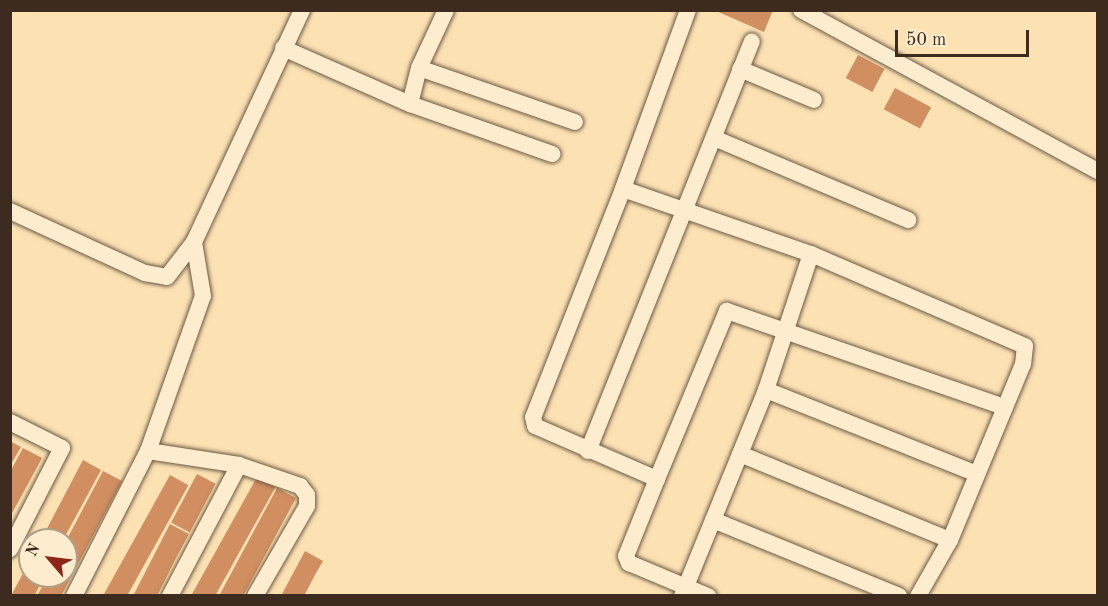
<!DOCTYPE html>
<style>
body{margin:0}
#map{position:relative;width:1108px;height:606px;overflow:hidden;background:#fce2b3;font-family:"Old Standard TT",serif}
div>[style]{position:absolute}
.building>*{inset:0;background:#d18e60;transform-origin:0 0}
.roads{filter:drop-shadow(0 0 2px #6d5944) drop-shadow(0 0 2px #6d5944)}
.minor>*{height:16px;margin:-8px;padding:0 8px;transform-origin:8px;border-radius:8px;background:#fdecce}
span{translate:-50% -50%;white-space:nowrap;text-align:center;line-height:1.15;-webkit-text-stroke:5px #fdecce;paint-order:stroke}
.frame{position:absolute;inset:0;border:12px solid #3d2b1f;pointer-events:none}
.north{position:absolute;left:18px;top:528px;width:60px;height:60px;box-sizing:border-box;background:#fdecce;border:2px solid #b09f88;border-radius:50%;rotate:298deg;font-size:16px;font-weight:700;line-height:24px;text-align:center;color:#3d2b1f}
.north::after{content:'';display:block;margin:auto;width:21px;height:27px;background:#8f2418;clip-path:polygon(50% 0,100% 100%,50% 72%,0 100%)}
.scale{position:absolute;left:895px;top:30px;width:134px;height:27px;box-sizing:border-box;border:3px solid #3d2b1f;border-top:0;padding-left:8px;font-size:18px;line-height:21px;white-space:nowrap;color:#3d2b1f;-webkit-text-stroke:4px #fdecce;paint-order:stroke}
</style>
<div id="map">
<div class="building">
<i style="clip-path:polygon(714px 10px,773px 10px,764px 32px)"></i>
<i style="left:858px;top:55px;width:30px;height:26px;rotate:28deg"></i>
<i style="left:895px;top:88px;width:41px;height:24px;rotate:28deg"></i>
<i style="clip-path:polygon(10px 441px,21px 447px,10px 466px)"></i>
<i style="clip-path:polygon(23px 448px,42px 458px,10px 517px,10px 472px)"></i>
<i style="clip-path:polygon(83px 460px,101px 470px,63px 540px,41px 540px)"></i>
<i style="clip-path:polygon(103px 471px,122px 481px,61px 596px,37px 596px,48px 576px,66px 576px,66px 541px)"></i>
<i style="left:197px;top:474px;width:21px;height:55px;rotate:28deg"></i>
<i style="left:170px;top:475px;width:21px;height:136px;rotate:29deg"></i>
<i style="left:257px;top:477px;width:21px;height:135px;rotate:29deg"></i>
<i style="clip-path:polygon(277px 488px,296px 498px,249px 585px,243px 596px,219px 596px)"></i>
<i style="clip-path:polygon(170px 524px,189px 534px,176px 558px,157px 596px,133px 596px)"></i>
<i style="clip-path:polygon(305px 551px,323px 561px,316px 573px,304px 596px,281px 596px)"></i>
<i style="clip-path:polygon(30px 560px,30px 576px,45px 576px,34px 596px,11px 596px)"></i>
</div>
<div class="roads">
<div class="minor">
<i style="left:688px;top:10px;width:190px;rotate:110deg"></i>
<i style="left:623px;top:189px;width:199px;rotate:19.1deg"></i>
<i style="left:811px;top:254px;width:233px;rotate:23.3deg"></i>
<i style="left:1025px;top:346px;width:18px;rotate:96deg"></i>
<i style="left:1023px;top:364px;width:191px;rotate:112.5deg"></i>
<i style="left:950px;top:540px;width:64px;rotate:119.7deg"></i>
<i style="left:801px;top:10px;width:338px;rotate:28.5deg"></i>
<i style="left:283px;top:48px;width:139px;rotate:23.8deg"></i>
<i style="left:410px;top:104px;width:151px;rotate:19.4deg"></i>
<i style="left:419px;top:68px;width:165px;rotate:19.1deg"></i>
<i style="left:740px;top:69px;width:80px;rotate:22.7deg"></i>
<i style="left:410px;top:104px;width:37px;rotate:-76deg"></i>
<i style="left:419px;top:68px;width:64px;rotate:-65deg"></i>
<i style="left:714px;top:138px;width:211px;rotate:22.9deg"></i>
<i style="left:623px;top:189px;width:245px;rotate:111.5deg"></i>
<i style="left:533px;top:417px;width:9px;rotate:77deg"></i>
<i style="left:535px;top:426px;width:133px;rotate:23.5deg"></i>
<i style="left:657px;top:479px;width:83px;rotate:111.9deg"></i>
<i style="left:626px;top:556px;width:8px;rotate:67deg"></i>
<i style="left:629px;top:563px;width:86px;rotate:22.7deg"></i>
<i style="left:10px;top:211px;width:149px;rotate:24.7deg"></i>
<i style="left:145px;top:273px;width:22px;rotate:10deg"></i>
<i style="left:167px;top:277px;width:44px;rotate:-52.4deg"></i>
<i style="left:194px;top:242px;width:256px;rotate:-65deg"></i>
<i style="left:766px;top:390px;width:227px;rotate:21.7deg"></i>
<i style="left:10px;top:422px;width:58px;rotate:26.6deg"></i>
<i style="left:62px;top:448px;width:114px;rotate:117.2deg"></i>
<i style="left:148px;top:451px;width:92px;rotate:8.7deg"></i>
<i style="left:239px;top:465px;width:65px;rotate:19deg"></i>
<i style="left:300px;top:486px;width:11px;rotate:52deg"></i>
<i style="left:307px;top:495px;width:11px;rotate:90deg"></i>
<i style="left:307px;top:506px;width:104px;rotate:120deg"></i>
<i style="left:588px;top:451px;width:441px;rotate:-68.2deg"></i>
<i style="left:740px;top:454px;width:227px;rotate:22.3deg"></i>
<i style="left:657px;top:479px;width:182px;rotate:-67.4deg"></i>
<i style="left:727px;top:311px;width:294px;rotate:19.1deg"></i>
<i style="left:713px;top:520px;width:201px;rotate:22.2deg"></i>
<i style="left:74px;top:596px;width:163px;rotate:-63deg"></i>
<i style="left:148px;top:451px;width:164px;rotate:-70.5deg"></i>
<i style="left:203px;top:296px;width:55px;rotate:-99.5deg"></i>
<i style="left:170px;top:596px;width:148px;rotate:-62.2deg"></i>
<i style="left:682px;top:596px;width:222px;rotate:-67.8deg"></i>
<i style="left:766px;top:390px;width:143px;rotate:-71.7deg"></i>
</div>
</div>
<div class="frame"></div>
<div class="north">N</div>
<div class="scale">50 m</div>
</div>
